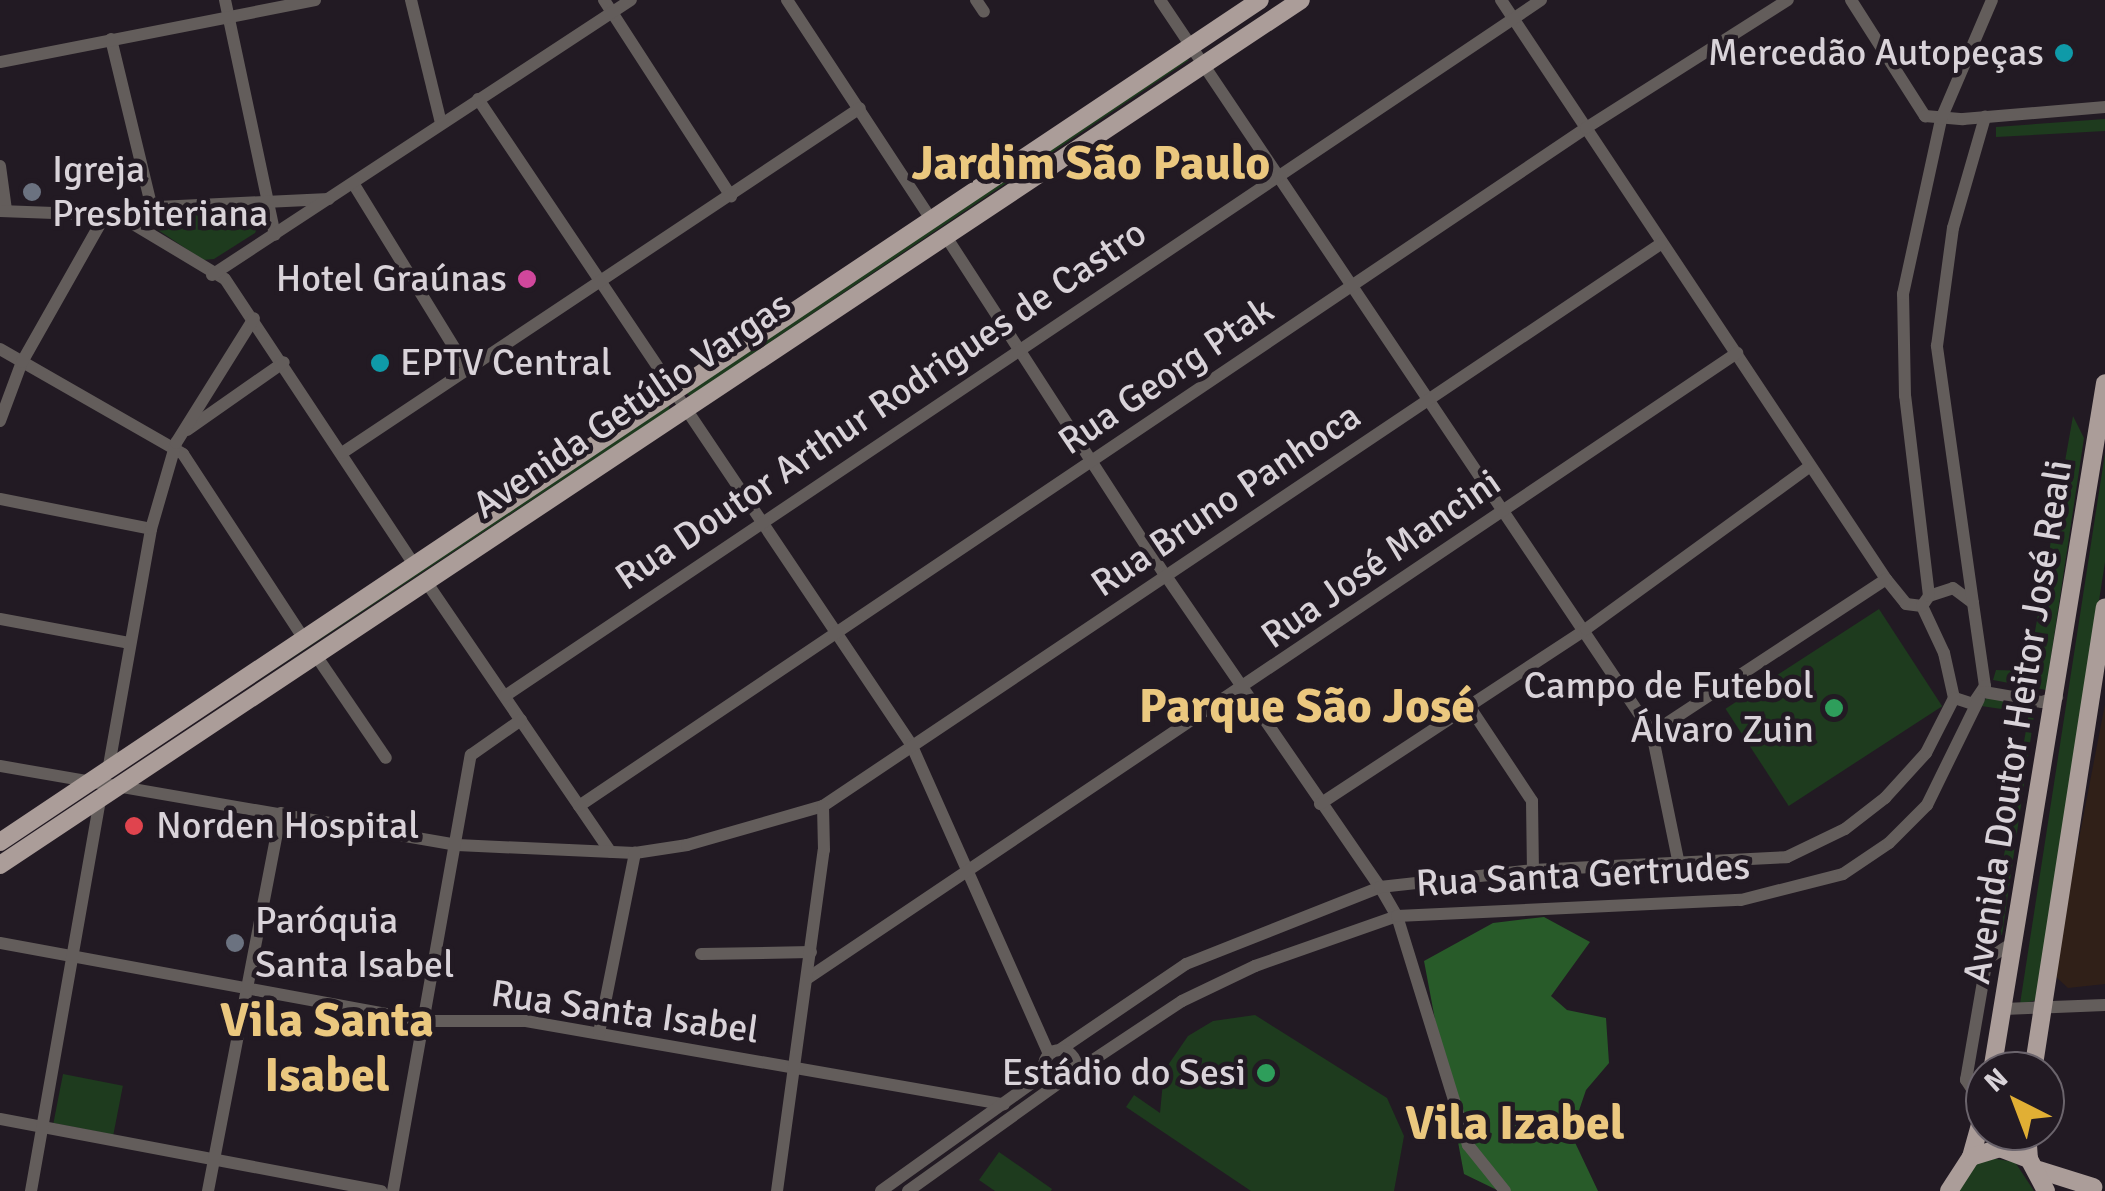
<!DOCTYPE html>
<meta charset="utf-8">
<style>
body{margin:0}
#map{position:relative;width:2105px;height:1191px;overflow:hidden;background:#221a23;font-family:Signika,sans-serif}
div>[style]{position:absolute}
.commercial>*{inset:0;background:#302018}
.green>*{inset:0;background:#1e3b1e;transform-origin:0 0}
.forest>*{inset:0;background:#285b29}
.minor>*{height:12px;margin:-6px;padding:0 6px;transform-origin:6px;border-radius:6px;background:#635d5b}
.minor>.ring{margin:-6px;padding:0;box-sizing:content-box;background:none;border:12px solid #635d5b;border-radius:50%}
.major>*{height:18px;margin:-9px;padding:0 9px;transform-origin:9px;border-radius:9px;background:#ab9d99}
.dots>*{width:28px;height:28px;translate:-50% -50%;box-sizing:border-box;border:5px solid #221a23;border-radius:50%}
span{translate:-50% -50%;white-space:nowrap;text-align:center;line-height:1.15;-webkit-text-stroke:9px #221a23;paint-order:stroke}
.poi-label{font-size:38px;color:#d9d3d9}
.right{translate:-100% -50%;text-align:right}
.left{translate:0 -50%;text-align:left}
.street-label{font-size:38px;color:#d9d3d9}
.district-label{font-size:48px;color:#ebc87f;font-weight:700}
.north{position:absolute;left:1965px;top:1051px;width:100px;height:100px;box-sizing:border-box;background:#221a23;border:2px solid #6b646c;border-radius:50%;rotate:318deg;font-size:28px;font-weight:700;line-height:40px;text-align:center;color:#d9d3d9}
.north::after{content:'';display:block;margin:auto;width:35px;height:45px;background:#e1af34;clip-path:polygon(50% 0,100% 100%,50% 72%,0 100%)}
</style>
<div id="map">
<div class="commercial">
<i style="clip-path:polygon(2105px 704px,2105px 984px,2068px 988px,2053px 974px)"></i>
</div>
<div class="green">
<i style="clip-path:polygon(1189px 60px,690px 396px,686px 393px,1186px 59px)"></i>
<i style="clip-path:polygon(2105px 119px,2105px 131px,1996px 137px,1996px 127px)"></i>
<i style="clip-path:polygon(252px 207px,261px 220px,255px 233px,214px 259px,203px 260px,149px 224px,160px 211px)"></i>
<i style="clip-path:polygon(670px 402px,669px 410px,118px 772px)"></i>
<i style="clip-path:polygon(2073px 416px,2084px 438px,2046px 690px,1993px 680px,1996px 670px,2028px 671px)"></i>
<i style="clip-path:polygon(2105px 453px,2105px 562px,2037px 1000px,2020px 1004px)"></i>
<i style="left:1879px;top:609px;width:116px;height:183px;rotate:57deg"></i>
<i style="clip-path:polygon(1987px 697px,2035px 709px,2002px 935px,1990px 935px,2029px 713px,1981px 706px)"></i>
<i style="clip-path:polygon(1255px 1015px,1387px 1098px,1404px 1136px,1394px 1191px,1251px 1191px,1126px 1107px,1134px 1095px,1160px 1113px,1164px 1071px,1188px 1036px,1213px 1021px)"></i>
<i style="left:63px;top:1074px;width:61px;height:50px;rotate:11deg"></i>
<i style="clip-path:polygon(999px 1152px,1052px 1189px,1051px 1191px,995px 1191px,979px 1180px)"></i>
<i style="clip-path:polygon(1990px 1158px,2015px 1162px,2034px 1191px,1958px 1191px,1978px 1162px)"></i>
</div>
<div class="forest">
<i style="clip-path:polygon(1544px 917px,1590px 942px,1551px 996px,1567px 1010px,1606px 1018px,1609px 1063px,1586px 1090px,1571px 1134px,1598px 1191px,1499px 1191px,1464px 1174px,1424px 961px,1493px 923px)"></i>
</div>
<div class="minor">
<i style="left:225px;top:0;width:240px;rotate:78deg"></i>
<i style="left:411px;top:0;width:127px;rotate:76.3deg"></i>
<i style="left:604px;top:0;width:234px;rotate:57.1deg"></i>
<i style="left:787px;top:0;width:262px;rotate:56.7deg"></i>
<i style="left:976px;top:0;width:14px;rotate:56deg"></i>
<i style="left:1160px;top:0;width:883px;rotate:56.13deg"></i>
<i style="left:1652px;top:733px;width:135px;rotate:78.4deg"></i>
<i style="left:1501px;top:0;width:695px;rotate:56.38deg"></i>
<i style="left:1886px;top:579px;width:32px;rotate:51deg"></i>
<i style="left:1906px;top:604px;width:16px;rotate:7deg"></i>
<i style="left:1851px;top:0;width:138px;rotate:57.5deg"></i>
<i style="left:1925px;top:116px;width:38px;rotate:5deg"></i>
<i style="left:1963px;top:119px;width:143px;rotate:-4.8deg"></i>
<i style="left:111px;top:39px;width:175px;rotate:76.4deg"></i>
<i style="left:0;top:62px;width:321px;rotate:-11.1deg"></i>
<i style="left:478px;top:99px;width:777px;rotate:56.13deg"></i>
<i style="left:911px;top:744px;width:339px;rotate:66deg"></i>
<i style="left:0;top:166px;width:44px;rotate:82.2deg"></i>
<i style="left:353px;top:183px;width:217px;rotate:58.4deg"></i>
<i style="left:0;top:211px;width:135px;rotate:2.1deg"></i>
<i style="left:135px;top:216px;width:25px;rotate:-21deg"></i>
<i style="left:158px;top:207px;width:171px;rotate:-2.7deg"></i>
<i style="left:120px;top:216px;width:122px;rotate:31deg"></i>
<i style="left:225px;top:279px;width:343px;rotate:56.5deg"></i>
<i style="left:945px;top:235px;width:406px;rotate:57.1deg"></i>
<i style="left:1166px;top:576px;width:378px;rotate:55.5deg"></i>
<i style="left:1380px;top:887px;width:34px;rotate:60deg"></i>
<i style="left:1397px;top:916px;width:240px;rotate:72.8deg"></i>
<i style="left:1468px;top:1145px;width:59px;rotate:51.2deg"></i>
<i style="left:212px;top:275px;width:501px;rotate:-33.28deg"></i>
<i style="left:0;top:349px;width:211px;rotate:29.8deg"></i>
<i style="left:183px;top:454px;width:221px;rotate:56.8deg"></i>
<i style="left:0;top:421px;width:63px;rotate:-69.6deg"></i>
<i style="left:22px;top:362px;width:172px;rotate:-60.5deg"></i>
<i style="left:187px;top:430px;width:118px;rotate:-35deg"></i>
<i style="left:342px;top:453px;width:622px;rotate:-33.66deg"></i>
<i style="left:0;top:499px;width:154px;rotate:11.2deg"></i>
<i style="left:427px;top:583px;width:325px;rotate:55.7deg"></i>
<i style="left:1953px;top:588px;width:25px;rotate:37deg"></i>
<i style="left:1973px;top:603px;width:84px;rotate:81.8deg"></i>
<i style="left:1985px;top:686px;width:22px;rotate:124deg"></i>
<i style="left:1973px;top:704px;width:20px;rotate:-162deg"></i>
<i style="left:1954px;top:698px;width:46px;rotate:-102.5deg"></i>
<i style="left:1944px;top:653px;width:52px;rotate:-115.1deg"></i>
<i style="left:1922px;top:606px;width:12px;rotate:-55deg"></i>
<i style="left:1929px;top:596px;width:25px;rotate:-18deg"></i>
<i style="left:1929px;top:596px;width:201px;rotate:-96.8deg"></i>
<i style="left:1905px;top:396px;width:102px;rotate:-91.1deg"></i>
<i style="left:1903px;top:294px;width:179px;rotate:-77.7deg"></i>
<i style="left:1941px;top:119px;width:129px;rotate:-66.8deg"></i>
<i style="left:1973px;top:603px;width:260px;rotate:-98deg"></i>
<i style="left:1937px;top:346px;width:119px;rotate:-82.3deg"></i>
<i style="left:1953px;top:228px;width:116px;rotate:-73.9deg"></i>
<i style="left:0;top:619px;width:131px;rotate:10.5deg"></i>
<i style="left:317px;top:657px;width:122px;rotate:55.7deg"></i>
<i style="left:1984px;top:692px;width:59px;rotate:9.8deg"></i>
<i style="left:2042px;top:702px;width:16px;rotate:-18deg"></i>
<i style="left:505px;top:696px;width:1248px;rotate:-33.89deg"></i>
<i style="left:1469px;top:706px;width:114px;rotate:56.4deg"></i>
<i style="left:1532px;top:801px;width:69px;rotate:89.2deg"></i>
<i style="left:1652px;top:733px;width:280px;rotate:-33.3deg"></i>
<i style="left:0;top:766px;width:464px;rotate:9.8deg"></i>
<i style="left:457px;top:845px;width:178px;rotate:2.6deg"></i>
<i style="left:635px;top:853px;width:53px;rotate:-8.7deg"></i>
<i style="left:687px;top:845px;width:141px;rotate:-16deg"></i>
<i style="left:823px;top:806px;width:1010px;rotate:-33.86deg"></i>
<i style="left:108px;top:771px;width:246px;rotate:-79.9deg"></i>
<i style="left:151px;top:529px;width:90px;rotate:-73.8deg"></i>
<i style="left:176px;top:443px;width:147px;rotate:-58deg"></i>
<i style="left:1320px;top:804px;width:318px;rotate:-33.3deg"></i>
<i style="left:1586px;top:629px;width:277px;rotate:-36deg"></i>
<i style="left:579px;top:806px;width:1214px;rotate:-33.95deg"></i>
<i style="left:1586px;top:128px;width:239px;rotate:-32.4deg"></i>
<i style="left:0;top:943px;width:431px;rotate:10.4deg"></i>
<i style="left:424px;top:1021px;width:102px"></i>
<i style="left:526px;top:1021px;width:485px;rotate:9.9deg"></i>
<i style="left:701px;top:954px;width:110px;rotate:-1deg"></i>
<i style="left:808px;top:978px;width:1120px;rotate:-33.93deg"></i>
<i style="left:2004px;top:1009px;width:101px;rotate:-2.3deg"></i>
<i style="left:599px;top:1033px;width:184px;rotate:-78.7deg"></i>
<i style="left:1061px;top:1049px;width:151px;rotate:-34.2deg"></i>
<i style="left:1186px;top:964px;width:209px;rotate:-21.6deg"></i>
<i style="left:1380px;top:887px;width:154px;rotate:-6.3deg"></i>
<i style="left:1533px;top:870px;width:254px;rotate:-2.9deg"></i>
<i style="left:1787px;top:857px;width:64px;rotate:-25.8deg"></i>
<i style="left:1845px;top:829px;width:51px;rotate:-37.8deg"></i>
<i style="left:1885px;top:798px;width:61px;rotate:-47.7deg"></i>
<i style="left:1926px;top:753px;width:62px;rotate:-63deg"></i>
<i class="ring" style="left:1044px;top:1050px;width:20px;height:20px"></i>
<i style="left:1075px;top:1072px;width:128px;rotate:-33.6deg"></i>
<i style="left:1182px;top:1001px;width:81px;rotate:-25.6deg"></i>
<i style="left:1255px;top:966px;width:151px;rotate:-19.4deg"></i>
<i style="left:1397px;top:916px;width:344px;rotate:-2.7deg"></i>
<i style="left:1741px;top:900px;width:105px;rotate:-14.3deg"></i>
<i style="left:1843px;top:874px;width:55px;rotate:-34deg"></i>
<i style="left:1889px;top:843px;width:54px;rotate:-45deg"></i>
<i style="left:1927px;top:805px;width:118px;rotate:-63.9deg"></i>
<i style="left:1985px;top:1109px;width:35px;rotate:-123deg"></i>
<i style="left:1966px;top:1080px;width:123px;rotate:-80.2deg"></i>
<i style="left:1987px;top:959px;width:32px;rotate:-32deg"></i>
<i style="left:0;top:1119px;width:388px;rotate:10.7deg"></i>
<i style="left:31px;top:1191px;width:402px;rotate:-80deg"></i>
<i style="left:208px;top:1191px;width:385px;rotate:-79.1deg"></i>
<i style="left:393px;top:1191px;width:443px;rotate:-79.9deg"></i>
<i style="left:471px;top:755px;width:61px;rotate:-35deg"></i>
<i style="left:777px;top:1191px;width:344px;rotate:-82.2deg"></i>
<i style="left:824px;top:850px;width:44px;rotate:-91.3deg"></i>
<i style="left:881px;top:1191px;width:203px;rotate:-35.6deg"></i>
<i style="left:908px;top:1191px;width:187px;rotate:-35.6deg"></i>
</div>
<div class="major">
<i style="left:0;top:842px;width:1515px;rotate:-33.75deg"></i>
<i style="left:0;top:865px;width:1562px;rotate:-33.62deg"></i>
<i style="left:1992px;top:1071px;width:697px;rotate:-80.67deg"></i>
<i style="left:2033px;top:1071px;width:469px;rotate:-81.2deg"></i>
<i style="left:2027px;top:1131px;width:28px;rotate:86deg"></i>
<i style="left:1971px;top:1157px;width:52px;rotate:-74.4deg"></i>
<i style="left:2039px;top:1170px;width:57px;rotate:17.5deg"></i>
<i style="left:1949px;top:1191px;width:40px;rotate:-57.1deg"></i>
<i style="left:1971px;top:1157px;width:30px;rotate:-17deg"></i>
<i style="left:2000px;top:1148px;width:31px;rotate:21deg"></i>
<i style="left:2029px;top:1159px;width:36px;rotate:62deg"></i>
</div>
<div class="dots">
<i style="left:2064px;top:53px;background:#0f9aa8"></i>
<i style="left:32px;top:192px;background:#6b7280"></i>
<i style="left:527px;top:279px;background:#d1479c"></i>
<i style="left:380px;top:363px;background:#0f9aa8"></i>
<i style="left:1834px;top:708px;background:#2e9e5b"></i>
<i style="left:134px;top:826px;background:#e0444e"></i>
<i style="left:235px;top:943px;background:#6b7280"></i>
<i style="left:1266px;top:1073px;background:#2e9e5b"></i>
</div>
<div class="poi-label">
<span class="right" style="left:2044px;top:53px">Mercedão Autopeças</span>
<span class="left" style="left:52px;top:192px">Igreja<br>Presbiteriana</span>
<span class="right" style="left:507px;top:279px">Hotel Graúnas</span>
<span class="left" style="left:400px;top:363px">EPTV Central</span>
<span class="right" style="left:1814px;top:708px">Campo de Futebol<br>Álvaro Zuin</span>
<span class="left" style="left:156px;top:826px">Norden Hospital</span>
<span class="left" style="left:255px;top:943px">Paróquia<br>Santa Isabel</span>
<span class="right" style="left:1246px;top:1073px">Estádio do Sesi</span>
</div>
<div class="street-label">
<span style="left:1166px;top:376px;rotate:-34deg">Rua Georg Ptak</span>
<span style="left:632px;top:405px;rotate:-34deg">Avenida Getúlio Vargas</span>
<span style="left:881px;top:405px;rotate:-34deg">Rua Doutor Arthur Rodrigues de Castro</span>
<span style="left:1226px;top:500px;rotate:-34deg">Rua Bruno Panhoca</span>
<span style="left:1381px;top:559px;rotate:-35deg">Rua José Mancini</span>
<span style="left:2018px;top:722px;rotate:-81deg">Avenida Doutor Heitor José Reali</span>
<span style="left:1583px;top:875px;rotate:-3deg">Rua Santa Gertrudes</span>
<span style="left:625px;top:1012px;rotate:8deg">Rua Santa Isabel</span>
</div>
<div class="district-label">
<span style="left:1091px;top:164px">Jardim São Paulo</span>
<span style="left:1307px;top:707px">Parque São José</span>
<span style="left:327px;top:1048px">Vila Santa<br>Isabel</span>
<span style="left:1515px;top:1124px">Vila Izabel</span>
</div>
<div class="north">N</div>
</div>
